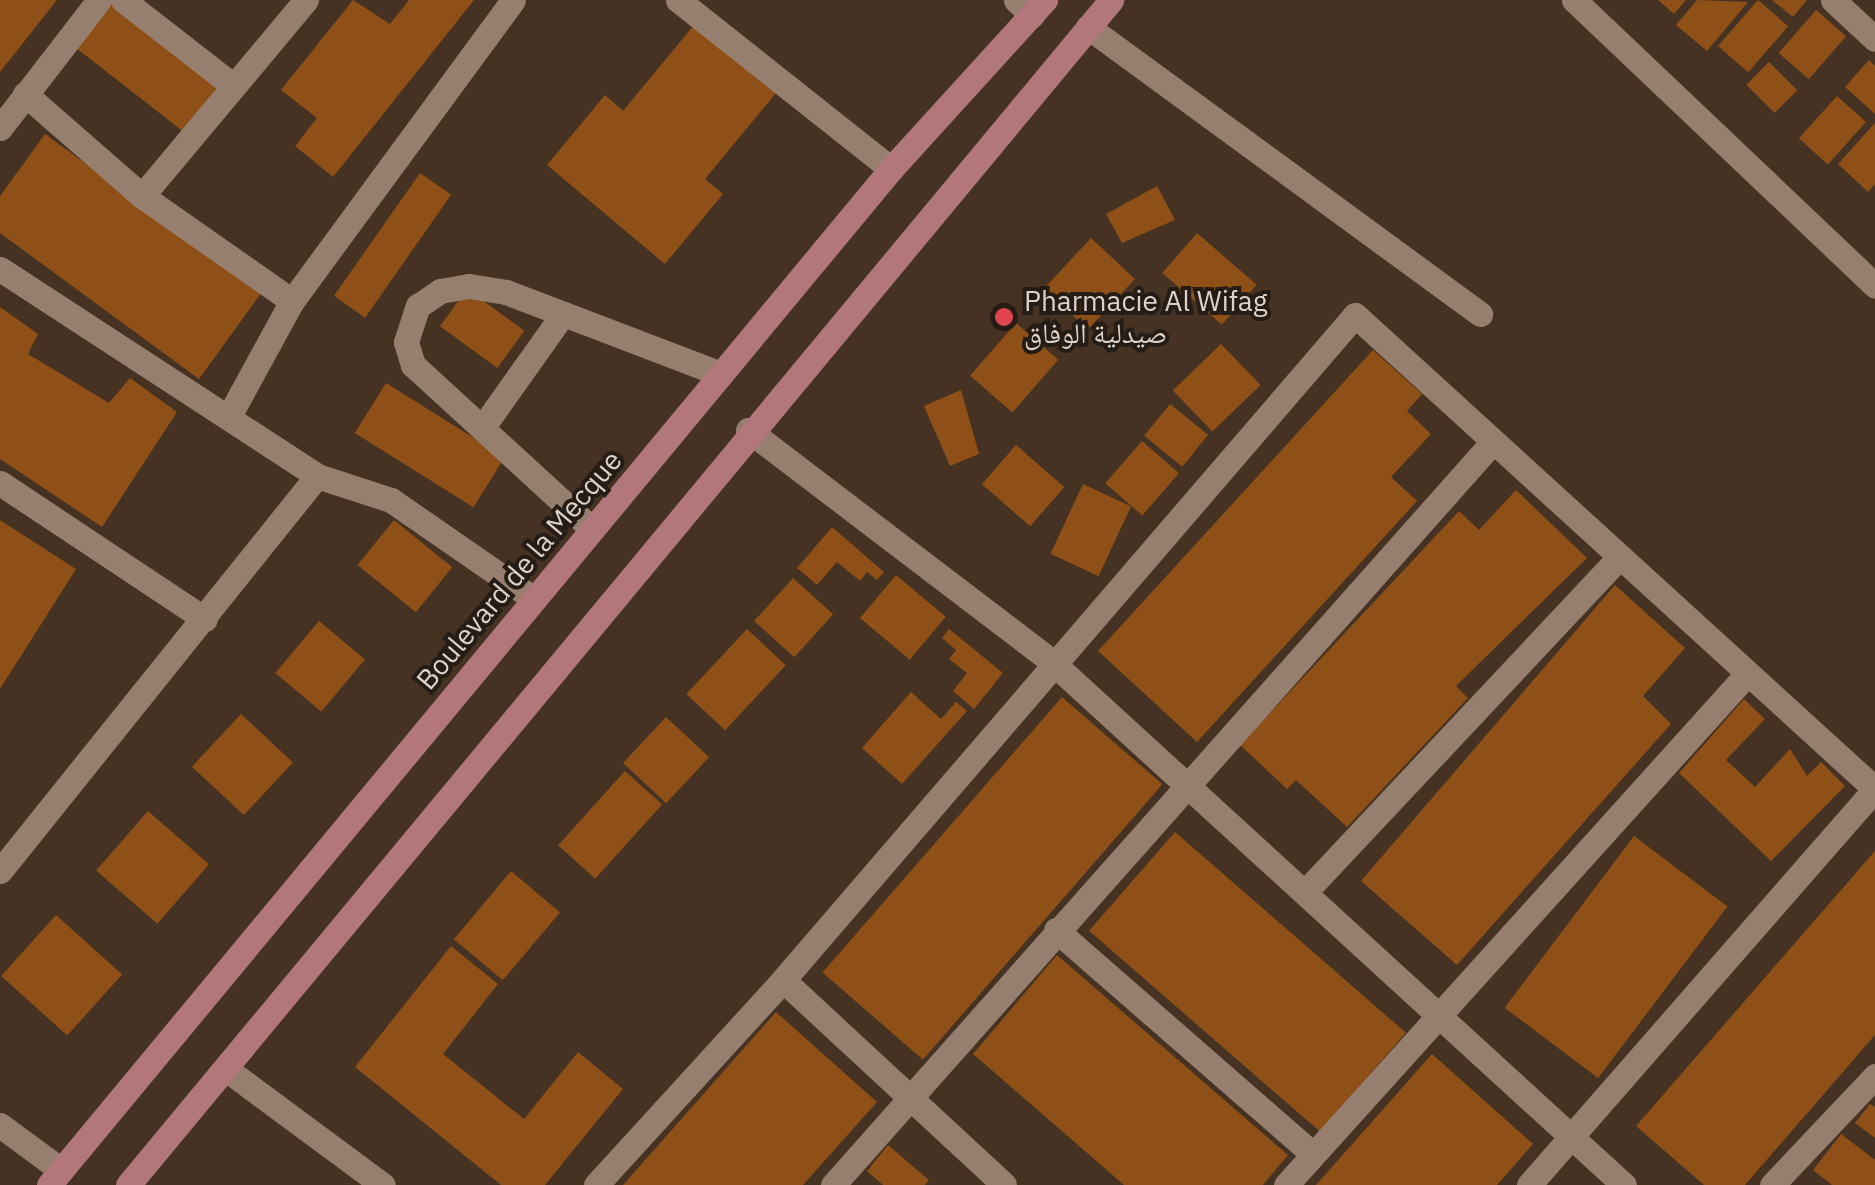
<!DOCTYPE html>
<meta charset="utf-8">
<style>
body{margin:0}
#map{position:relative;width:1875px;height:1185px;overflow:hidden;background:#453222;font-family:"IBM Plex Sans","Noto Naskh Arabic",sans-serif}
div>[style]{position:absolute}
.building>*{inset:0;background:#8e5016;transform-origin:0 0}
.minor>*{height:25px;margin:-12.5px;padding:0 12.5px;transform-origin:12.5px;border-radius:12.5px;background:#967f6e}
.major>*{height:25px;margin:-12.5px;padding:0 12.5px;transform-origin:12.5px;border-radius:12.5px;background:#b1777b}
.dots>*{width:28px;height:28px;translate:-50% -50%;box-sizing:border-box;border:5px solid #251c15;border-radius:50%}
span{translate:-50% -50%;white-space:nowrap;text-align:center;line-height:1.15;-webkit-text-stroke:8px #251c15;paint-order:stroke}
.poi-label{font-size:28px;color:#ded1c8}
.left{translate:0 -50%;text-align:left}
.street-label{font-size:28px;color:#ded1c8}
</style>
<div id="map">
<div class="building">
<i style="clip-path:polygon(0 0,57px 0,0 72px)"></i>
<i style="left:109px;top:0;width:139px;height:58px;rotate:38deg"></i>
<i style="clip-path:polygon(353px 0,390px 24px,409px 0,474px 0,333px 177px,295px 146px,317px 118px,281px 90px)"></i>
<i style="clip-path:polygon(1658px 0,1686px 0,1674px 14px)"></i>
<i style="clip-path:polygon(1697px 0,1748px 2px,1707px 51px,1676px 25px)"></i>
<i style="left:1758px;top:0;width:40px;height:61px;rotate:41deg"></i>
<i style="clip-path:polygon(1772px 0,1807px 0,1793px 17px)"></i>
<i style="left:1816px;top:10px;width:40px;height:57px;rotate:41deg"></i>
<i style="clip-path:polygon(694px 25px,776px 93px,705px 179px,723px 194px,665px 264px,547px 165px,605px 95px,623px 111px)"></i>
<i style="clip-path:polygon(1869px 60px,1875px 66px,1875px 114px,1845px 87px)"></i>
<i style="left:1769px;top:62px;width:40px;height:32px;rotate:45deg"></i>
<i style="left:1837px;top:96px;width:39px;height:57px;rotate:42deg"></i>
<i style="clip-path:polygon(1875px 123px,1875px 184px,1868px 192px,1838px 164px)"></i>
<i style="clip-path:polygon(45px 134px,262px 292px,199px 379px,0 233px,0 196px)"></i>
<i style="left:420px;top:173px;width:38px;height:150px;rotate:35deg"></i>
<i style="clip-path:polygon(1157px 186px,1175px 220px,1122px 243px,1106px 214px)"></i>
<i style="left:1197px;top:233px;width:79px;height:53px;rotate:41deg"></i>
<i style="left:1091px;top:238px;width:60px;height:69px;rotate:43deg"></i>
<i style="left:467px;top:289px;width:71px;height:46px;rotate:36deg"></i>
<i style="clip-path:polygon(0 307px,38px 334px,28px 354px,109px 403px,130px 378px,177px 412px,102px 527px,0 459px)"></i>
<i style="left:1016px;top:323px;width:56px;height:70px;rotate:41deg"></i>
<i style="left:1221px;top:344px;width:57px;height:67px;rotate:46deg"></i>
<i style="clip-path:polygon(1373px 350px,1422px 394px,1407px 411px,1431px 434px,1391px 477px,1417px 501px,1197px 742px,1098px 651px)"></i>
<i style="left:386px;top:383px;width:140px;height:59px;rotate:32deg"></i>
<i style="clip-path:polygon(961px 390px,979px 454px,950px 466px,924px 406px)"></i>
<i style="left:1170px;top:404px;width:49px;height:41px;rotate:39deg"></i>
<i style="left:1142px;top:441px;width:49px;height:56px;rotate:41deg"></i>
<i style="left:1016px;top:445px;width:64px;height:52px;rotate:41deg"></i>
<i style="left:1083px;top:484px;width:53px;height:77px;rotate:25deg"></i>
<i style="clip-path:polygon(1516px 490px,1587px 558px,1456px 686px,1468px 698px,1347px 827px,1296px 780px,1287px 789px,1240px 745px,1459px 511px,1479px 530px)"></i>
<i style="clip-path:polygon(0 520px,76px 569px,0 689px)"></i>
<i style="left:394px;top:520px;width:75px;height:58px;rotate:39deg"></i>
<i style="clip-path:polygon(832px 527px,884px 572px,877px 580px,867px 572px,860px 581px,837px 562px,817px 585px,797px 568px)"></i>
<i style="left:896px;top:575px;width:65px;height:56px;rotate:40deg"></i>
<i style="left:793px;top:578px;width:54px;height:58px;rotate:42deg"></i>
<i style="clip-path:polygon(1615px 585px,1685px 648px,1643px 696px,1671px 724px,1457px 965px,1361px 881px)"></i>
<i style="left:319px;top:621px;width:60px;height:68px;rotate:40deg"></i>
<i style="left:747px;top:629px;width:53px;height:89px;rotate:43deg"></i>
<i style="clip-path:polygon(949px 629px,1003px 673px,974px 709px,953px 691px,967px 673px,949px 659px,956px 650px,942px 638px)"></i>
<i style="clip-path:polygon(911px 692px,941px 719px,956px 702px,967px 711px,902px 784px,862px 748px)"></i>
<i style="left:1062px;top:697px;width:133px;height:365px;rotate:41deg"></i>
<i style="clip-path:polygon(1744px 699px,1765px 719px,1726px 760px,1755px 787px,1790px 749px,1807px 776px,1821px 762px,1845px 786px,1771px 861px,1679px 773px)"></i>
<i style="left:241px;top:714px;width:71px;height:72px;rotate:43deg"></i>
<i style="left:666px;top:717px;width:59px;height:63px;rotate:43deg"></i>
<i style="left:625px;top:771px;width:50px;height:100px;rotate:42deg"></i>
<i style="left:148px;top:811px;width:81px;height:79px;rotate:41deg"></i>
<i style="left:1175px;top:832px;width:306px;height:131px;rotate:41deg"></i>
<i style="left:1634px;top:836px;width:117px;height:215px;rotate:37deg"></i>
<i style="clip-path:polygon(1875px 851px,1875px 1035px,1745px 1185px,1704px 1185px,1636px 1126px)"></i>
<i style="left:511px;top:871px;width:64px;height:89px;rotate:40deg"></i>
<i style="left:56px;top:915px;width:89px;height:82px;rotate:42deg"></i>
<i style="clip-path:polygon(451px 946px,498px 984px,443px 1054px,524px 1119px,578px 1052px,623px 1089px,545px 1185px,501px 1185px,355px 1067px)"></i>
<i style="clip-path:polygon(1057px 955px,1288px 1155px,1263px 1185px,1124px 1185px,973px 1054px)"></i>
<i style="clip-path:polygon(776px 1012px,877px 1102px,803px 1185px,623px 1185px)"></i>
<i style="clip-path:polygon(1432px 1054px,1533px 1144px,1497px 1185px,1316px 1185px)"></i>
<i style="clip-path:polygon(1870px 1104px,1875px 1107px,1875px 1138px,1855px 1123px)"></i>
<i style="clip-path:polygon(1841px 1134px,1875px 1160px,1875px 1185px,1832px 1185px,1813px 1170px)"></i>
<i style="clip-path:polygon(888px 1145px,929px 1180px,925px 1185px,883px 1185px,867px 1171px)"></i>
</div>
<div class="minor">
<i style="left:123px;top:0;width:137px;rotate:37.9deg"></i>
<i style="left:678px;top:0;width:272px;rotate:38.4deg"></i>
<i style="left:1016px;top:0;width:22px;rotate:43deg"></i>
<i style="left:1574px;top:0;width:415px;rotate:43.5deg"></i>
<i style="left:1833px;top:0;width:57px;rotate:42.9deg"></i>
<i style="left:1088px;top:27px;width:486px;rotate:36.2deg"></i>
<i style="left:25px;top:94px;width:155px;rotate:41.1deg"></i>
<i style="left:142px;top:196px;width:183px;rotate:35deg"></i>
<i style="left:0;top:128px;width:162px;rotate:-52.3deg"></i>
<i style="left:142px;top:196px;width:256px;rotate:-50.1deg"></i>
<i style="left:0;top:269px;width:379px;rotate:33.1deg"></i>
<i style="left:317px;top:476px;width:78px;rotate:18deg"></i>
<i style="left:391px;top:500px;width:174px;rotate:34.7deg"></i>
<i style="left:229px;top:416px;width:131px;rotate:-61.3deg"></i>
<i style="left:292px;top:301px;width:373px;rotate:-53.7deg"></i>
<i style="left:482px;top:428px;width:140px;rotate:-54.6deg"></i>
<i style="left:748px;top:430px;width:382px;rotate:37.3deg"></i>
<i style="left:1052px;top:662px;width:775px;rotate:42.44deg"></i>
<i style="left:0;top:483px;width:246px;rotate:33.6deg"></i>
<i style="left:592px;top:529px;width:243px;rotate:-137.5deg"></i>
<i style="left:413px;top:365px;width:24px;rotate:-107deg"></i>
<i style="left:406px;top:342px;width:38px;rotate:-72deg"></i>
<i style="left:418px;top:306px;width:27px;rotate:-34deg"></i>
<i style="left:440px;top:291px;width:29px;rotate:-10deg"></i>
<i style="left:469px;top:286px;width:37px;rotate:9deg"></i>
<i style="left:506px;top:292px;width:230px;rotate:20.9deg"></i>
<i style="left:0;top:871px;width:506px;rotate:-51.25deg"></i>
<i style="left:1305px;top:892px;width:460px;rotate:-46.8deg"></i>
<i style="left:1056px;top:930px;width:341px;rotate:41.1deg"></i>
<i style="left:783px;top:980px;width:301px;rotate:42.8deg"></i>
<i style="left:226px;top:1069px;width:195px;rotate:36.5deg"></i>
<i style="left:0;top:1125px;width:76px;rotate:36.4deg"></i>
<i style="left:596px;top:1185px;width:277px;rotate:-47.6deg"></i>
<i style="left:783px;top:980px;width:877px;rotate:-49.3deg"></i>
<i style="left:1355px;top:315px;width:704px;rotate:42.35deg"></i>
<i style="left:833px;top:1185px;width:991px;rotate:-48.4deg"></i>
<i style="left:1286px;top:1185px;width:688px;rotate:-47.94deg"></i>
<i style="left:1529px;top:1185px;width:526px;rotate:-48.86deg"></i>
<i style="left:1772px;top:1185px;width:150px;rotate:-46.6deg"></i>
</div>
<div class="major">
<i style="left:49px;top:1185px;width:1320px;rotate:-50.35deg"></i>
<i style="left:891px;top:169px;width:229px;rotate:-47.7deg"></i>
<i style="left:128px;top:1185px;width:1540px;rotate:-50.32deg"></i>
</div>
<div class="dots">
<i style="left:1004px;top:317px;background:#e0444e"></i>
</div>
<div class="poi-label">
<span class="left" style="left:1024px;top:317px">Pharmacie Al Wifag<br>صيدلية الوفاق</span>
</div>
<div class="street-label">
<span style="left:519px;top:570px;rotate:-50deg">Boulevard de la Mecque</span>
</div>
</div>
